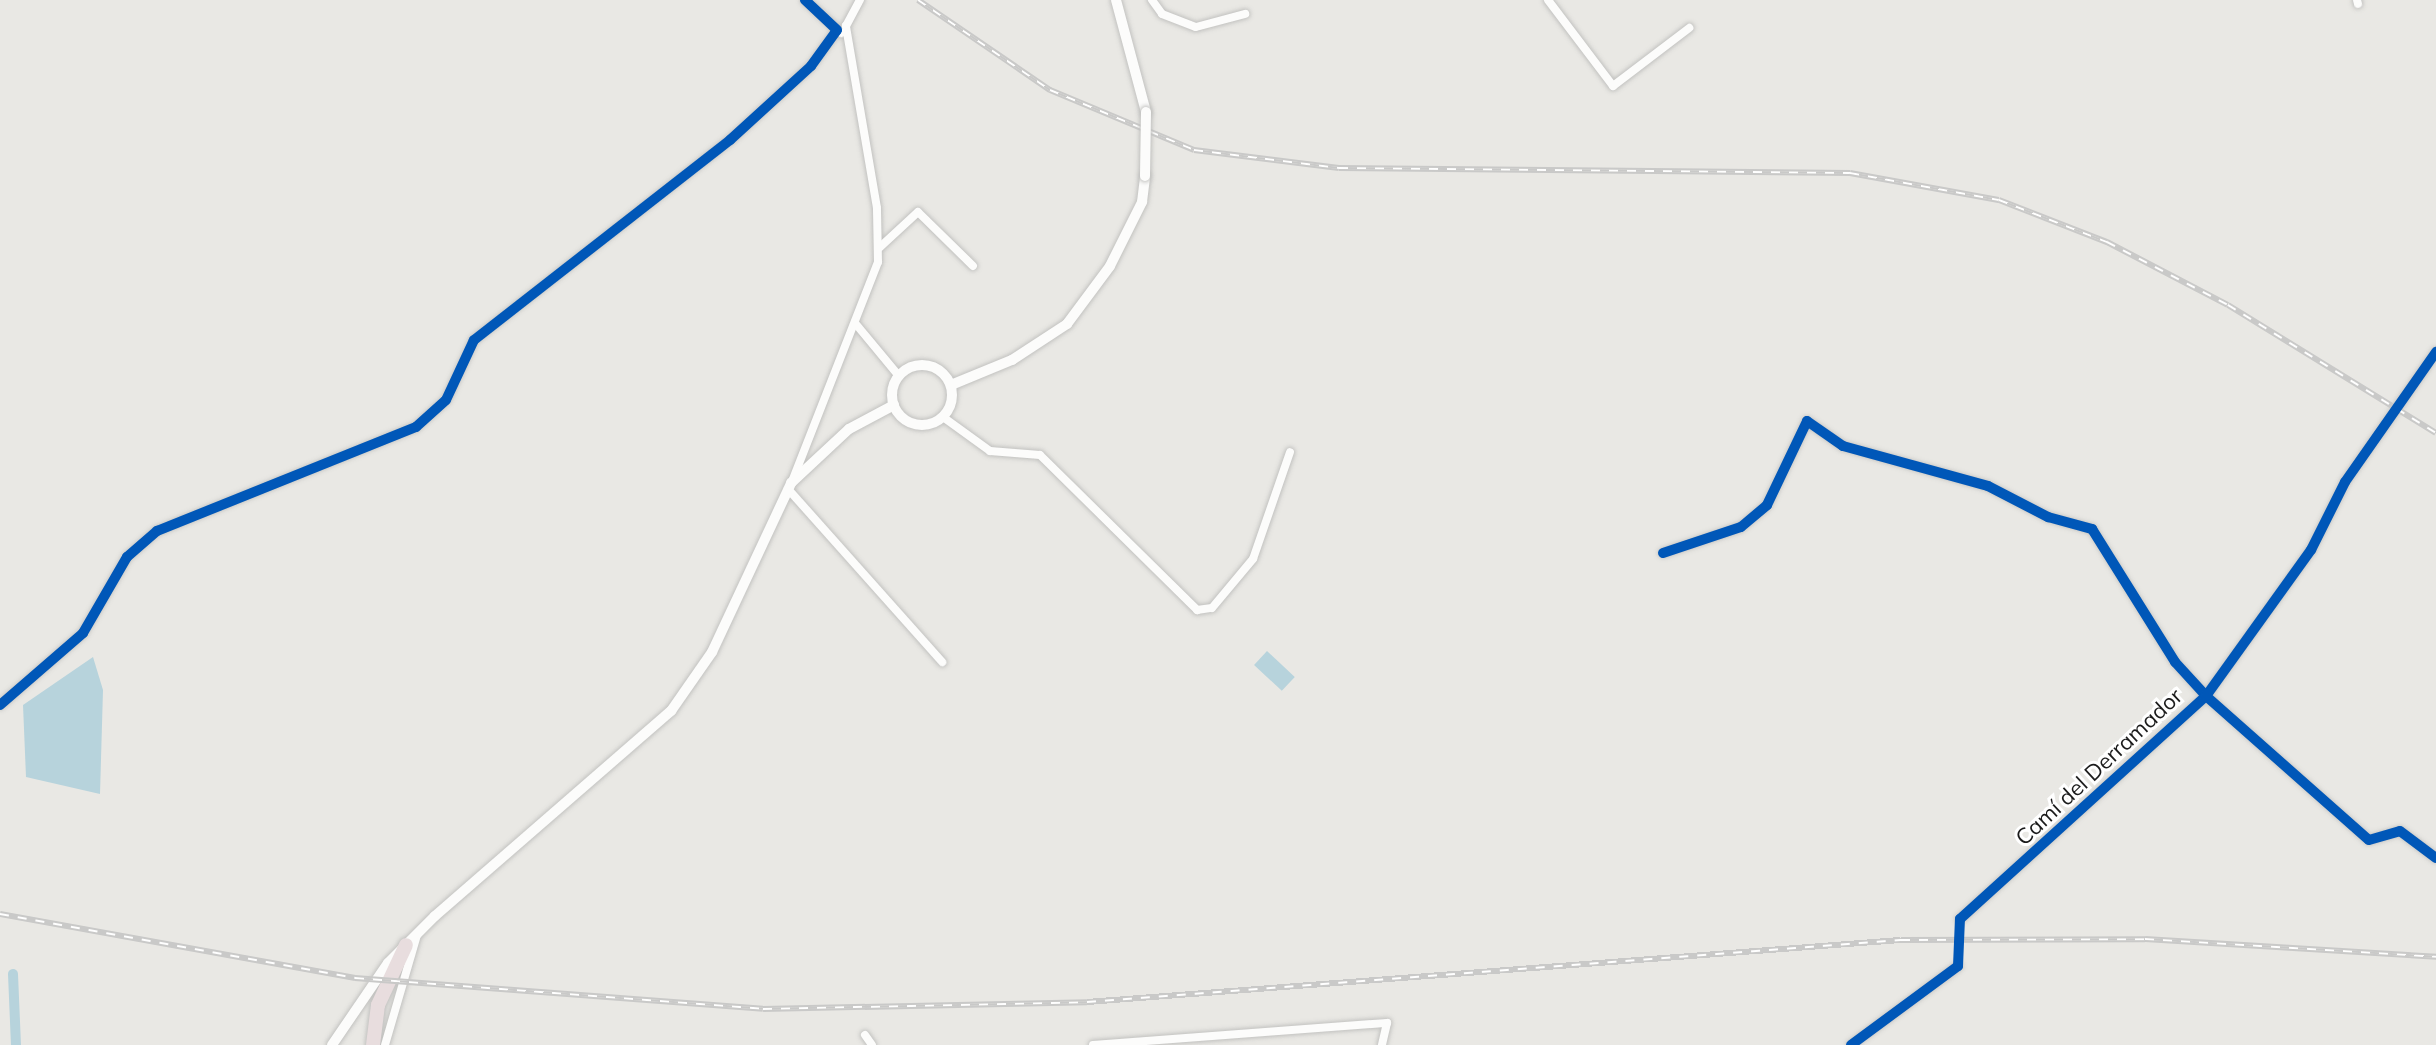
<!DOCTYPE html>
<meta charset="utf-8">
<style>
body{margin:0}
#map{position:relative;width:2436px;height:1045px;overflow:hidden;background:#e9e8e4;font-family:Mulish,sans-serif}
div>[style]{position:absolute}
.water>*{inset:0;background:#b7d3dc;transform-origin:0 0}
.canal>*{height:10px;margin:-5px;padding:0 5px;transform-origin:5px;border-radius:5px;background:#b7d3dc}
.minor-tunnel>*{height:8px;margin-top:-4px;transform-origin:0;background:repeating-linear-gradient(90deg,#cac9c6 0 8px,transparent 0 12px)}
.roads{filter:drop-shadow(0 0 2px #c2c2c0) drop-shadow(0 0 2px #c2c2c0)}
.minor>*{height:8px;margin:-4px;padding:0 4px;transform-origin:4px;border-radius:4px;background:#fcfcfb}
.tertiary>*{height:10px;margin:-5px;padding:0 5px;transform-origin:5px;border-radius:5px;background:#fcfcfb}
.tertiary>.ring{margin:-5px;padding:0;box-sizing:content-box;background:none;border:10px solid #fcfcfb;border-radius:50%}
.motorway>*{height:14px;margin:-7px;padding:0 7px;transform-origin:7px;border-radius:7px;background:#e8ddde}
.rail>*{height:6px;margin-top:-3px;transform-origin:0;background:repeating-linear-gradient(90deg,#fff 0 9px,#c9c9c8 0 18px);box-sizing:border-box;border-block:2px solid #c9c9c8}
.bridges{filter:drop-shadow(0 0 2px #c2c2c0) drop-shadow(0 0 2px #c2c2c0)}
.tertiary-bridge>*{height:10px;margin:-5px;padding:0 5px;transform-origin:5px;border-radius:5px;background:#fcfcfb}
.cycleway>*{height:10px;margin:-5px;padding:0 5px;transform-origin:5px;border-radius:5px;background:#0057b8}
span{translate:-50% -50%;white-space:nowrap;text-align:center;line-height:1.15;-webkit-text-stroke:6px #fff;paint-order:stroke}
.street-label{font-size:22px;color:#1b1b1b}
</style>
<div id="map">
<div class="water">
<i style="left:1267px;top:651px;width:38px;height:19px;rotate:43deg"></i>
<i style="clip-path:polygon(93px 657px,103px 690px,100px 794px,26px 777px,23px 705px)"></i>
</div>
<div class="canal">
<i style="left:13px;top:974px;width:71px;rotate:87.6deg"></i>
</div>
<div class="minor-tunnel">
<i style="left:1958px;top:966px;width:47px;rotate:-87.6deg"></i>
</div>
<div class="roads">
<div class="minor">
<i style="left:805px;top:0;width:49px;rotate:42.5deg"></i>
<i style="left:1152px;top:0;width:17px;rotate:54deg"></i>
<i style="left:1162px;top:14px;width:36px;rotate:21deg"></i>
<i style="left:1196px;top:27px;width:51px;rotate:-14.9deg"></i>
<i style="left:1548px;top:0;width:108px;rotate:52.9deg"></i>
<i style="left:1613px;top:86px;width:96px;rotate:-37.3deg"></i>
<i style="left:2357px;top:0;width:4px;rotate:76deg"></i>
<i style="left:879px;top:248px;width:53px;rotate:-42.7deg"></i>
<i style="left:918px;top:212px;width:77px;rotate:44.5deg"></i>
<i style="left:855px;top:323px;width:69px;rotate:50.3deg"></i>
<i style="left:943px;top:417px;width:58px;rotate:35.9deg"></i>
<i style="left:990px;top:451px;width:50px;rotate:4.6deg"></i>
<i style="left:1040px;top:455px;width:221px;rotate:44.6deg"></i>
<i style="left:1197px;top:610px;width:15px;rotate:-8deg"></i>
<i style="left:1212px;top:608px;width:64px;rotate:-50.1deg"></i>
<i style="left:1253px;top:559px;width:113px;rotate:-70.9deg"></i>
<i style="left:793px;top:479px;width:233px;rotate:-68.6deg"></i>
<i style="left:878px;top:262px;width:54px;rotate:-91.1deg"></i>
<i style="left:877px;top:208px;width:185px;rotate:-99.7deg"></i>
<i style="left:846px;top:26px;width:30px;rotate:-62deg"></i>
<i style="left:788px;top:489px;width:232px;rotate:48.3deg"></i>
<i style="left:1663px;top:553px;width:82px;rotate:-18.4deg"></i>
<i style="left:1741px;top:527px;width:34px;rotate:-40deg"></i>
<i style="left:1767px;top:505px;width:93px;rotate:-64.5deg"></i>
<i style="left:1807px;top:421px;width:44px;rotate:34.8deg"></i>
<i style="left:1843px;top:446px;width:150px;rotate:15.4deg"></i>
<i style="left:1988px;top:486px;width:68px;rotate:27.3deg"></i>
<i style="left:2048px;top:517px;width:46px;rotate:15.3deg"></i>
<i style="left:2092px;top:529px;width:157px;rotate:58deg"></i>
<i style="left:2175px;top:662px;width:46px;rotate:47.6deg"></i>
<i style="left:2206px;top:696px;width:217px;rotate:41.5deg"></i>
<i style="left:2369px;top:840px;width:32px;rotate:-16deg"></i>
<i style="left:2400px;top:831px;width:45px;rotate:36.9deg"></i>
<i style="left:0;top:705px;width:110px;rotate:-40.9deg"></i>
<i style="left:83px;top:633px;width:88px;rotate:-59.9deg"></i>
<i style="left:127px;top:557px;width:40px;rotate:-41deg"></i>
<i style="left:157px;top:531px;width:279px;rotate:-21.9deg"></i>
<i style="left:416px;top:427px;width:40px;rotate:-42deg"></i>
<i style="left:446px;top:400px;width:66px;rotate:-65deg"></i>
<i style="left:474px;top:340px;width:325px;rotate:-38deg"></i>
<i style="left:730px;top:140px;width:110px;rotate:-42.4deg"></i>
<i style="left:811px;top:66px;width:44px;rotate:-54.2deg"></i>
<i style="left:1960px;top:919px;width:332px;rotate:-42.2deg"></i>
<i style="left:2206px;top:696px;width:180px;rotate:-54.3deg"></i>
<i style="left:2311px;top:550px;width:76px;rotate:-63.4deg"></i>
<i style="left:2345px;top:482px;width:159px;rotate:-55deg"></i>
<i style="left:865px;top:1035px;width:12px;rotate:55deg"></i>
<i style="left:385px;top:1045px;width:115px;rotate:-73.8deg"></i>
<i style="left:1093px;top:1045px;width:295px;rotate:-4.3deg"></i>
<i style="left:1387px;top:1023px;width:23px;rotate:103deg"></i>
<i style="left:1851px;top:1045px;width:133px;rotate:-36.4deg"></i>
</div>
<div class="tertiary">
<i style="left:1116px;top:0;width:116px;rotate:75deg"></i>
<i class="ring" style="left:892px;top:365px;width:50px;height:50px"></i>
<i style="left:951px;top:385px;width:66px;rotate:-22.3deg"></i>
<i style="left:1012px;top:360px;width:66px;rotate:-33.2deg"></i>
<i style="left:1067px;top:324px;width:72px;rotate:-53.4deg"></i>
<i style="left:1110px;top:266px;width:72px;rotate:-63.4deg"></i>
<i style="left:1142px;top:202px;width:26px;rotate:-83deg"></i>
<i style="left:332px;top:1045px;width:99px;rotate:-55.7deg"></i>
<i style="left:388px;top:963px;width:66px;rotate:-45deg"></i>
<i style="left:435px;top:916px;width:313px;rotate:-41deg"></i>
<i style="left:671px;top:711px;width:72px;rotate:-55.2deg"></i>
<i style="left:712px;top:652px;width:187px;rotate:-64.9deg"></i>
<i style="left:791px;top:483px;width:79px;rotate:-43deg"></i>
<i style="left:849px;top:429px;width:51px;rotate:-28.1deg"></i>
</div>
<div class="motorway">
<i style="left:373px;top:1045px;width:40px;rotate:-82.9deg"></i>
<i style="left:378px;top:1005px;width:66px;rotate:-65deg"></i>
</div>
</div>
<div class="rail">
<i style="left:918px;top:0;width:160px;rotate:34.3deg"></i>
<i style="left:1050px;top:90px;width:156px;rotate:22.6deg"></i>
<i style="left:1194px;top:150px;width:146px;rotate:7.1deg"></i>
<i style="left:1339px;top:168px;width:511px;rotate:0.56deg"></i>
<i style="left:1850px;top:173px;width:151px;rotate:10.3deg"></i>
<i style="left:1999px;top:200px;width:116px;rotate:21.3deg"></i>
<i style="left:2107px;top:242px;width:136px;rotate:27.5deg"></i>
<i style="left:2228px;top:305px;width:244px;rotate:31.6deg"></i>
<i style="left:0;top:914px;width:361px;rotate:10.2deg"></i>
<i style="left:355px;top:978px;width:409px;rotate:4.3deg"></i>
<i style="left:763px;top:1009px;width:324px;rotate:-1.2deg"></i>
<i style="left:1087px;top:1002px;width:816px;rotate:-4.36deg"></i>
<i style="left:1901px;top:940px;width:244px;rotate:-0.2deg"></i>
<i style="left:2145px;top:939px;width:292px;rotate:3.5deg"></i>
</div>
<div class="bridges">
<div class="tertiary-bridge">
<i style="left:1145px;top:176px;width:64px;rotate:-89.1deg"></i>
</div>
</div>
<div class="cycleway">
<i style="left:1663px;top:553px;width:82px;rotate:-18.4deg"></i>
<i style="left:1741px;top:527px;width:34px;rotate:-40deg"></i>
<i style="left:1767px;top:505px;width:93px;rotate:-64.5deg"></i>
<i style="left:1807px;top:421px;width:44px;rotate:34.8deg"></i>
<i style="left:1843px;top:446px;width:150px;rotate:15.4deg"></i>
<i style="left:1988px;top:486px;width:68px;rotate:27.3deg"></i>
<i style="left:2048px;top:517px;width:46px;rotate:15.3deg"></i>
<i style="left:2092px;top:529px;width:157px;rotate:58deg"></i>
<i style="left:2175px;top:662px;width:46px;rotate:47.6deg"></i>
<i style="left:2206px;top:696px;width:217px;rotate:41.5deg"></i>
<i style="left:2369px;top:840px;width:32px;rotate:-16deg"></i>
<i style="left:2400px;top:831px;width:45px;rotate:36.9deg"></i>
<i style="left:0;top:705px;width:110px;rotate:-40.9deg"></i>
<i style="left:83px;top:633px;width:88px;rotate:-59.9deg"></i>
<i style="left:127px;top:557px;width:40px;rotate:-41deg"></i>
<i style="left:157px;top:531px;width:279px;rotate:-21.9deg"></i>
<i style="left:416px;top:427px;width:40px;rotate:-42deg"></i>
<i style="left:446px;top:400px;width:66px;rotate:-65deg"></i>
<i style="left:474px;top:340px;width:325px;rotate:-38deg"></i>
<i style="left:730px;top:140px;width:110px;rotate:-42.4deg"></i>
<i style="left:811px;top:66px;width:44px;rotate:-54.2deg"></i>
<i style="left:837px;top:30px;width:44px;rotate:-136.8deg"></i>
<i style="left:1851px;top:1045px;width:133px;rotate:-36.4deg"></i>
<i style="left:1958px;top:966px;width:47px;rotate:-87.6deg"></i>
<i style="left:1960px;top:919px;width:332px;rotate:-42.2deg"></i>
<i style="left:2206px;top:696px;width:180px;rotate:-54.3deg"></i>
<i style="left:2311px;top:550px;width:76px;rotate:-63.4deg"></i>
<i style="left:2345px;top:482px;width:159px;rotate:-55deg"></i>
</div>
<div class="street-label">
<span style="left:2099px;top:767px;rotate:-43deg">Camí del Derramador</span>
</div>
</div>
